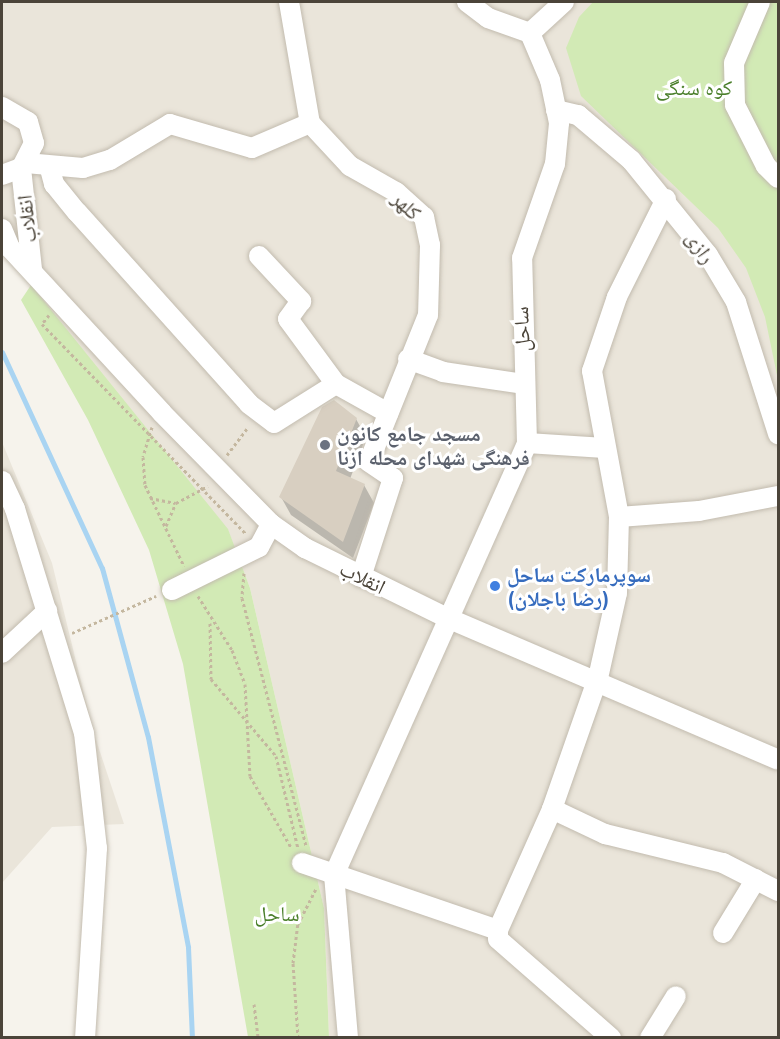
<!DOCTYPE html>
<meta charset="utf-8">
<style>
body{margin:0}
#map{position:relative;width:780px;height:1039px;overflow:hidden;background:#f6f3ec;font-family:Mulish,"Noto Naskh Arabic",sans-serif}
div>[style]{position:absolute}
.residential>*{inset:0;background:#eae5da}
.green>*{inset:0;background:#d2eab5}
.shadow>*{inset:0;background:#0003}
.stream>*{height:5px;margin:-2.5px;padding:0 2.5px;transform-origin:2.5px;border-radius:2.5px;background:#a9d4f2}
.building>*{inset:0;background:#d8cfc1}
.path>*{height:3px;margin-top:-1.5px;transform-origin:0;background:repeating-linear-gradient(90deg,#c4b79f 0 3px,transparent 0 6px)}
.roads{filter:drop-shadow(0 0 2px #c2bbae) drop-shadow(0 0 2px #c2bbae)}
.minor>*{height:20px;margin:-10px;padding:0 10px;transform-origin:10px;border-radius:10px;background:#fff}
.dots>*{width:16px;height:16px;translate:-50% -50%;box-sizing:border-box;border:3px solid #fff;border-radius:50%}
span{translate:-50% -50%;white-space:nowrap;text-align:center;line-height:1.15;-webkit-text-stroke:6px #fff;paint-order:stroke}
.park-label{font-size:21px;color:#4a7f2a}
.street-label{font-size:21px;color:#4b4439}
.worship-label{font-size:21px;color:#5b616d;font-weight:700}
.left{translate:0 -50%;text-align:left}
.shop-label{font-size:21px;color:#366cbe;font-weight:700}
.frame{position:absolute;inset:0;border:3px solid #4b4439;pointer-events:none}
</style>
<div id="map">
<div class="residential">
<i style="clip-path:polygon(2px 2px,778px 2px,778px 1037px,329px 1037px,324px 908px,250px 588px,228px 530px,2px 250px)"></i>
<i style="clip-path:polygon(2px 442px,52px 563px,93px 731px,124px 824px,52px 827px,2px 883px)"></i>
</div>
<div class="green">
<i style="clip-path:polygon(593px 2px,778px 2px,778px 380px,765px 317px,746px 268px,718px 228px,581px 96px,566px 48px,579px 17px)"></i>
<i style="clip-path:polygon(31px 285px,228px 529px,250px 588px,324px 908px,329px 1037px,248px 1037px,183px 664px,149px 550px,88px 420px,21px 300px)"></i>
</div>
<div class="shadow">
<i style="clip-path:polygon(356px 419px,366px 437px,350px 479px,364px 485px,374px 503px,353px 558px,291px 515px,281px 497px)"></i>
</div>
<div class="stream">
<i style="left:2px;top:352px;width:238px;rotate:65.2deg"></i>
<i style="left:102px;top:568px;width:175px;rotate:74.8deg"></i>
<i style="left:148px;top:737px;width:214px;rotate:79.2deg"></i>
<i style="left:188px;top:947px;width:91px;rotate:87.5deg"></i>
</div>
<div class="building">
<i style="clip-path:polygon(334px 400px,357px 418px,336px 471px,365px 484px,343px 542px,279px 497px,322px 407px)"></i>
</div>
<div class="path">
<i style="left:49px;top:315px;width:11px;rotate:128deg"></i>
<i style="left:42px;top:324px;width:294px;rotate:45.8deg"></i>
<i style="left:152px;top:427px;width:31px;rotate:107deg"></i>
<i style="left:143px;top:457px;width:28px;rotate:86deg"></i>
<i style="left:145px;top:485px;width:90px;rotate:64.3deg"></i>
<i style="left:227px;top:455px;width:35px;rotate:-53deg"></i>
<i style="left:150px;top:498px;width:26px;rotate:11deg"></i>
<i style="left:176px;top:503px;width:36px;rotate:-28deg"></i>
<i style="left:166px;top:526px;width:25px;rotate:-67deg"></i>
<i style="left:244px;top:573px;width:25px;rotate:95deg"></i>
<i style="left:242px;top:598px;width:256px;rotate:75.5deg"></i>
<i style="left:198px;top:596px;width:64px;rotate:57.8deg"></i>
<i style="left:232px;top:650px;width:36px;rotate:69deg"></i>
<i style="left:245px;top:684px;width:92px;rotate:86.9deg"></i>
<i style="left:250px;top:776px;width:84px;rotate:60.1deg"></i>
<i style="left:210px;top:623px;width:56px;rotate:89deg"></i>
<i style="left:211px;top:679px;width:101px;rotate:49.8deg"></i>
<i style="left:276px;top:756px;width:95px;rotate:76.6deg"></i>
<i style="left:72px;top:633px;width:92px;rotate:-23.8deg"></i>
<i style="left:254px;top:1004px;width:34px;rotate:83deg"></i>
<i style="left:298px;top:1038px;width:75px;rotate:-93.8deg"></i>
<i style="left:293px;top:963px;width:39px;rotate:-83deg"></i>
<i style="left:298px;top:924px;width:39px;rotate:-63deg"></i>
</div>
<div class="roads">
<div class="minor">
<i style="left:289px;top:2px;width:123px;rotate:80.2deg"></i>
<i style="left:467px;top:2px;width:26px;rotate:37deg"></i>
<i style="left:488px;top:18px;width:45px;rotate:19.7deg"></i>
<i style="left:530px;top:33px;width:46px;rotate:-42.4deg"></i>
<i style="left:760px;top:2px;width:66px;rotate:113.1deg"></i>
<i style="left:734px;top:63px;width:42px;rotate:88.6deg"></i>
<i style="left:735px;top:105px;width:68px;rotate:63.1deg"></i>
<i style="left:766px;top:166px;width:17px;rotate:45deg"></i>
<i style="left:2px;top:107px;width:30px;rotate:30deg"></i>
<i style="left:28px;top:122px;width:22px;rotate:74deg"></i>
<i style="left:34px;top:143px;width:28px;rotate:117deg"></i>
<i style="left:21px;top:168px;width:20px;rotate:160deg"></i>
<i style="left:556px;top:110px;width:23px;rotate:13deg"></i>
<i style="left:578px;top:115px;width:70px;rotate:40.3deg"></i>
<i style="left:631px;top:160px;width:122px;rotate:51deg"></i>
<i style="left:708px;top:255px;width:55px;rotate:59.2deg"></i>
<i style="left:736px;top:302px;width:139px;rotate:72.3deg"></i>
<i style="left:310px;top:123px;width:59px;rotate:47.1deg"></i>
<i style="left:350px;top:166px;width:53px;rotate:29.5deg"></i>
<i style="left:396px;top:192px;width:38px;rotate:42deg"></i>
<i style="left:424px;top:217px;width:29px;rotate:78deg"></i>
<i style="left:430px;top:245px;width:70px;rotate:91.6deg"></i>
<i style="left:428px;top:315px;width:158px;rotate:111.9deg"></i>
<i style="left:369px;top:462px;width:29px;rotate:34deg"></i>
<i style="left:393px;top:478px;width:104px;rotate:107.9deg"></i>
<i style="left:26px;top:163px;width:57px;rotate:5deg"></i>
<i style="left:83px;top:168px;width:28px;rotate:-17deg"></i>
<i style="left:110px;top:160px;width:70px;rotate:-31deg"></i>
<i style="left:170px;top:124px;width:85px;rotate:16.3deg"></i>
<i style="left:252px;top:148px;width:63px;rotate:-23.3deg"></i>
<i style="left:21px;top:168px;width:103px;rotate:83.8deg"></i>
<i style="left:50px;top:169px;width:16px;rotate:75deg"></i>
<i style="left:54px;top:184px;width:36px;rotate:51deg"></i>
<i style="left:77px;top:212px;width:258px;rotate:48.1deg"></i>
<i style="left:249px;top:404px;width:31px;rotate:37deg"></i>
<i style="left:274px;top:423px;width:73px;rotate:-32.2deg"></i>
<i style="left:666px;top:199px;width:110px;rotate:116.6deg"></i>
<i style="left:617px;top:297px;width:78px;rotate:108.7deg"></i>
<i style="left:592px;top:371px;width:148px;rotate:79.5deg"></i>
<i style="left:619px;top:517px;width:80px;rotate:-4.3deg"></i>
<i style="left:699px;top:511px;width:80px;rotate:-10.8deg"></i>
<i style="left:2px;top:229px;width:21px;rotate:67deg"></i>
<i style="left:10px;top:248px;width:224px;rotate:47.3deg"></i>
<i style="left:162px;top:413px;width:156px;rotate:45.5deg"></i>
<i style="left:271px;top:524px;width:42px;rotate:35.2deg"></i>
<i style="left:305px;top:548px;width:156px;rotate:26.2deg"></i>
<i style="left:445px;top:617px;width:362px;rotate:23.2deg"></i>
<i style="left:259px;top:256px;width:62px;rotate:47deg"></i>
<i style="left:301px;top:301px;width:22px;rotate:126deg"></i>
<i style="left:288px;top:319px;width:81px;rotate:53.6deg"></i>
<i style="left:336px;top:384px;width:60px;rotate:29.1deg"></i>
<i style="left:408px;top:359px;width:37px;rotate:20deg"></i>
<i style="left:443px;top:372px;width:81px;rotate:8.5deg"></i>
<i style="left:527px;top:443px;width:78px;rotate:3.7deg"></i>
<i style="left:2px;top:481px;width:31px;rotate:65deg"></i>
<i style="left:15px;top:509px;width:234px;rotate:72.9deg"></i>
<i style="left:84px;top:733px;width:116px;rotate:83.6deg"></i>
<i style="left:97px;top:848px;width:190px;rotate:93.6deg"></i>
<i style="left:172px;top:590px;width:97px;rotate:-26.3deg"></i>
<i style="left:259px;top:547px;width:26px;rotate:-62deg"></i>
<i style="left:2px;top:653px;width:62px;rotate:-43deg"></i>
<i style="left:552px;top:809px;width:59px;rotate:25.3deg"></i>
<i style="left:605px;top:834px;width:122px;rotate:13.8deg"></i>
<i style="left:723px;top:863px;width:62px;rotate:27deg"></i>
<i style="left:302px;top:863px;width:207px;rotate:18.9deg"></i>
<i style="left:723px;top:933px;width:63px;rotate:-58.6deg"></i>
<i style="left:348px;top:1038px;width:164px;rotate:-94.9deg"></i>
<i style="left:334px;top:875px;width:473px;rotate:-65.9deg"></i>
<i style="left:527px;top:443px;width:185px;rotate:-91.5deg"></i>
<i style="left:522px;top:258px;width:100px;rotate:-70.7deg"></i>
<i style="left:555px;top:164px;width:41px;rotate:-84.4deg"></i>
<i style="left:559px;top:123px;width:44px;rotate:-101.8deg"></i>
<i style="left:550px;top:80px;width:51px;rotate:-113.1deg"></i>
<i style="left:611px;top:1038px;width:150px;rotate:-138.8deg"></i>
<i style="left:498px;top:939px;width:9px;rotate:-90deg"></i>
<i style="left:498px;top:930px;width:133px;rotate:-65.9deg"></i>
<i style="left:552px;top:809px;width:139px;rotate:-70.7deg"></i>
<i style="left:598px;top:678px;width:87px;rotate:-77.4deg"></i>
<i style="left:617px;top:593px;width:76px;rotate:-88.5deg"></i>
<i style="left:650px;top:1038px;width:49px;rotate:-58.2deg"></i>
</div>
</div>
<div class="dots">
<i style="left:325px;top:445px;background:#6b7280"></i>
<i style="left:495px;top:586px;background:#3f7fe0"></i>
</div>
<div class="park-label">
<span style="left:694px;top:87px">کوه سنگی</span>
<span style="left:277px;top:913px">ساحل</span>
</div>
<div class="street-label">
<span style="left:407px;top:205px;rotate:44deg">کلهر</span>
<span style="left:26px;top:219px;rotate:-96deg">انقلاب</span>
<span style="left:701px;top:247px;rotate:55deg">رازی</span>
<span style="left:521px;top:329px;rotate:-92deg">ساحل</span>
<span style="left:363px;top:577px;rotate:26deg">انقلاب</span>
</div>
<div class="worship-label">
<span class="left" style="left:337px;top:445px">مسجد جامع کانون<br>فرهنگی شهدای محله ازنا</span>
</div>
<div class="shop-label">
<span class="left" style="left:507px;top:586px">سوپرمارکت ساحل<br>(رضا باجلان)</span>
</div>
<div class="frame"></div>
</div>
